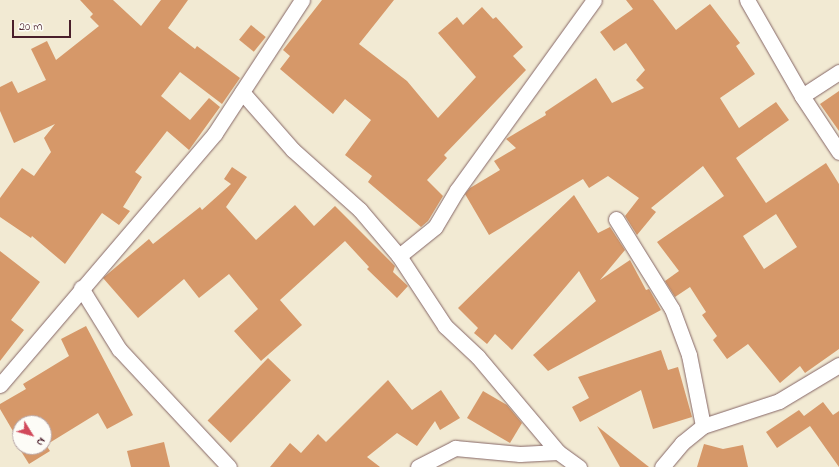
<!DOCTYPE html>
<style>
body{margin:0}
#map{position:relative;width:839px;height:467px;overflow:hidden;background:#f2ead3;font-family:"Indie Flower",sans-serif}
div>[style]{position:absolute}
.building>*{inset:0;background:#d69869;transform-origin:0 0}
.roads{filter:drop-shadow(0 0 1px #856666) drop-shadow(0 0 1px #856666)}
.street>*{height:15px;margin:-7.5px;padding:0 7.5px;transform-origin:7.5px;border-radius:7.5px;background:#fff}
span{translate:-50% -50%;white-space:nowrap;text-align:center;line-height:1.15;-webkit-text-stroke:3px #fdfcf7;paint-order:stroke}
.north{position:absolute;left:12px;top:415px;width:40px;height:40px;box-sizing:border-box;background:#fdfcf7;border:1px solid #b5a4a5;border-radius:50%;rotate:127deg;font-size:11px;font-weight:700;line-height:16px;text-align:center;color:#4a1f2b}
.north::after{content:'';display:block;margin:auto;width:14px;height:18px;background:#d1495b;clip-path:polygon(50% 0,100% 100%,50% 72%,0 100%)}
.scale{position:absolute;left:12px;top:20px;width:59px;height:18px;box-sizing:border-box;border:2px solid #4a1f2b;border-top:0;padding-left:5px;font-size:12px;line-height:14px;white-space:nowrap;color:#4a1f2b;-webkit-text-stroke:3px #fdfcf7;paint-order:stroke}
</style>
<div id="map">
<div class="building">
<i style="clip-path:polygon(80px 0,113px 0,141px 26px,161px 0,188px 0,168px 28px,195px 49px,197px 46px,240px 78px,222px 104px,180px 72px,161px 96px,190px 120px,209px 98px,220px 107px,189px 150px,167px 131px,135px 172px,142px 177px,123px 207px,130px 211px,119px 225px,102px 213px,65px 264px,32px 236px,31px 238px,0 217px,0 198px,22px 168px,34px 176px,51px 152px,44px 138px,55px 124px,14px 143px,0 111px,0 87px,12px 81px,18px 93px,46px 80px,31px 49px,47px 41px,56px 60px,99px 26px,90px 17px,93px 14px)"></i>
<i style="clip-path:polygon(322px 0,394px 0,359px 44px,407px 81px,438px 118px,476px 77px,438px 33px,457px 17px,463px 25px,482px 7px,493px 19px,496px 17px,523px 47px,513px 56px,526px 70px,444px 155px,447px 158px,427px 180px,443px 196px,428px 221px,421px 227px,368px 182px,372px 176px,345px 155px,371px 120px,345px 99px,333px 114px,280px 69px,290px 56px,283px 50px)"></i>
<i style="clip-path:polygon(evenodd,626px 0,653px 0,676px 30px,710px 4px,740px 43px,736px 46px,755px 74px,720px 98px,739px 128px,776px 102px,789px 120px,736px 158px,766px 203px,826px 163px,839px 184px,839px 349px,805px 373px,800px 366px,780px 383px,748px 344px,727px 359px,713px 340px,717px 336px,702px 315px,706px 312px,690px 287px,675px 297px,665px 281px,679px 271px,657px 242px,724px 196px,703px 166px,651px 208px,656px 212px,637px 235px,625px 216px,639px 198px,608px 176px,589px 188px,583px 179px,489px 235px,465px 194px,470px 188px,500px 170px,494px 161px,516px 148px,506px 139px,546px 115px,545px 112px,596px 78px,612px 103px,644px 88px,636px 80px,645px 70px,626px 43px,614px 51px,600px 32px,633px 9px,626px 0,776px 214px,797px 247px,764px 269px,743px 236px,776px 214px)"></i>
<i style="left:251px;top:25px;width:19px;height:19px;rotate:39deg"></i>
<i style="clip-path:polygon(839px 91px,839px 131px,820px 104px)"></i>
<i style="clip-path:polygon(232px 167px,247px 177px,226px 207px,256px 240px,295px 205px,314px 226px,335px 206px,395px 266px,393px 272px,408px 286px,397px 298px,367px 269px,369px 267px,345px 241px,280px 300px,302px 325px,261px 361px,234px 331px,258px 309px,229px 274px,199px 298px,184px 279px,138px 318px,103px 278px,149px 239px,153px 244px,200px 207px,202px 210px,231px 184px,224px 179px)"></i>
<i style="clip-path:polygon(574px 195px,598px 233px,610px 227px,625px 250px,600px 280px,630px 260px,646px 290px,649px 289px,661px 310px,548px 371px,533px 355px,596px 301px,579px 271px,512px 350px,495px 334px,487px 344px,474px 333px,478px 328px,458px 308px)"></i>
<i style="clip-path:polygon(0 251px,40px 282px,11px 320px,24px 330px,0 361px)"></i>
<i style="clip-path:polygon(evenodd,86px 326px,133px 415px,107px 429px,98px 413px,46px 445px,50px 451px,29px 464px,14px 440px,17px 438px,0 409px,0 404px,26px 389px,23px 384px,69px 356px,61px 339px,86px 326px,20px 423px,44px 423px,44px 447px,20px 447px,20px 423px)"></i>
<i style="clip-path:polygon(661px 350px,668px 370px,678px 367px,692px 417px,653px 429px,641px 390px,580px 422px,572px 407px,589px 398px,578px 377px)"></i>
<i style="left:268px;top:358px;width:32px;height:87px;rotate:44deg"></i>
<i style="clip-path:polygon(388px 380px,412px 410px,441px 390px,460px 418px,440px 430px,435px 421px,417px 446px,397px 433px,367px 457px,380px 467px,270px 467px,290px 443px,301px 453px,318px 434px,326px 442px)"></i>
<i style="clip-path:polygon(483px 391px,507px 405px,522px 423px,510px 443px,467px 418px)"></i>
<i style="clip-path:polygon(823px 402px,833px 415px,839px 411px,839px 467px,810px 426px,777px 448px,766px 432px,799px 410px,804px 416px)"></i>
<i style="clip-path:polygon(597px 426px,649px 467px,620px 467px)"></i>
<i style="clip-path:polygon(164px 442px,170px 467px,131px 467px,127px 451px)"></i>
<i style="clip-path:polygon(704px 444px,723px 449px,743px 445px,748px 467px,697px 467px)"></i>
</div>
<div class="roads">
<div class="street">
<i style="left:747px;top:0;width:111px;rotate:60.2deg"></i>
<i style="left:802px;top:96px;width:67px;rotate:56.5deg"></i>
<i style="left:242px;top:92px;width:77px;rotate:48.7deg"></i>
<i style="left:293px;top:150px;width:90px;rotate:41.8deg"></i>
<i style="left:360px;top:210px;width:60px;rotate:49.7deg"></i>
<i style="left:399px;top:256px;width:84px;rotate:56.7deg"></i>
<i style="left:445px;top:326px;width:45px;rotate:43.2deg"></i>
<i style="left:478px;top:357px;width:124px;rotate:49.9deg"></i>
<i style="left:558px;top:452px;width:26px;rotate:36deg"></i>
<i style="left:802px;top:96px;width:44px;rotate:-33deg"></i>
<i style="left:616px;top:219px;width:106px;rotate:58.1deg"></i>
<i style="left:672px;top:309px;width:49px;rotate:69.7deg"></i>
<i style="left:689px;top:355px;width:72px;rotate:78.8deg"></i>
<i style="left:399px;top:256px;width:46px;rotate:-38.9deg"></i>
<i style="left:435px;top:227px;width:43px;rotate:-59.3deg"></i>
<i style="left:457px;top:190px;width:234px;rotate:-54.2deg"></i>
<i style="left:81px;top:288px;width:72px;rotate:58.1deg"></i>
<i style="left:119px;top:349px;width:161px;rotate:47deg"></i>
<i style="left:0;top:385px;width:331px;rotate:-49.5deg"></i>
<i style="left:215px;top:133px;width:159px;rotate:-56.8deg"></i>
<i style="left:418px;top:467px;width:42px;rotate:-27.2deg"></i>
<i style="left:455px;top:448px;width:65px;rotate:5.3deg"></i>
<i style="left:520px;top:454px;width:38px;rotate:-3deg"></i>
<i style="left:662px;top:467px;width:31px;rotate:-50deg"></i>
<i style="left:682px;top:443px;width:27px;rotate:-39deg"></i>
<i style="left:703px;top:426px;width:80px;rotate:-18.2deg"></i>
<i style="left:779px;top:401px;width:70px;rotate:-31deg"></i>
</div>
</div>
<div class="north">N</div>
<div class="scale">20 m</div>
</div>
